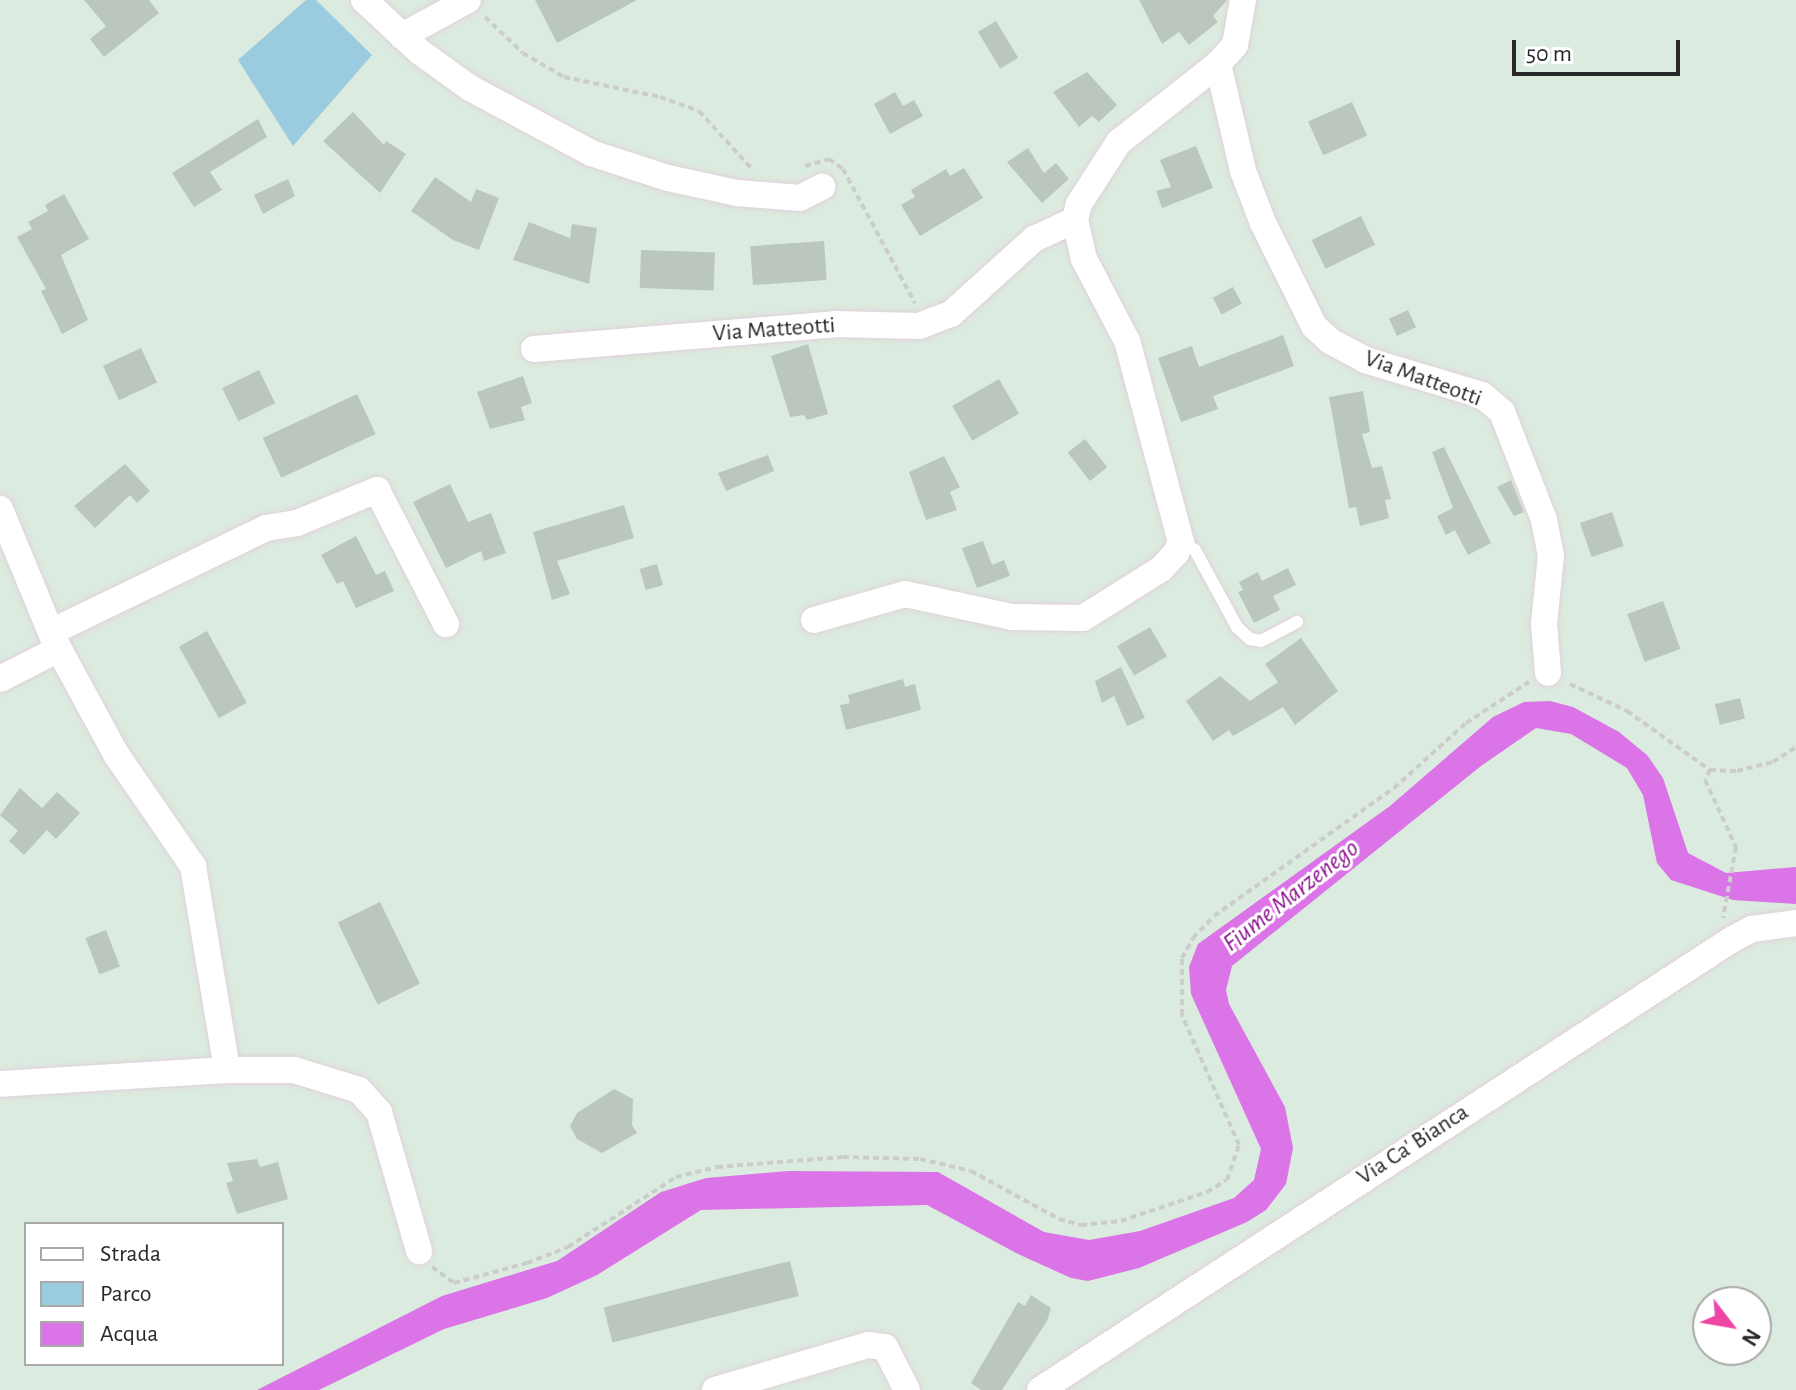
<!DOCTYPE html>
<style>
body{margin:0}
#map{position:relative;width:1796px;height:1390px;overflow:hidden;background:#dcebdf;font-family:"Alegreya Sans",sans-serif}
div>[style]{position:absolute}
.green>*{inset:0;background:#9bcbde}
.water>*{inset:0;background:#db74e7}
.building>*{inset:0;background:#bbc6be;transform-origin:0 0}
.path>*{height:4px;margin-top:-2px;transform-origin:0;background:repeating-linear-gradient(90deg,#ccc 0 6px,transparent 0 10px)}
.roads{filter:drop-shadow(0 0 2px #e1d1da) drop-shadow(0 0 2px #e1d1da)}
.lane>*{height:12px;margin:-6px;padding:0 6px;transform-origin:6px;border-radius:6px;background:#fff}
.street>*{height:26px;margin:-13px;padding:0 13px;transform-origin:13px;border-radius:13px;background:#fff}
span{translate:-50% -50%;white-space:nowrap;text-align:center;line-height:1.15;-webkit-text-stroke:6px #fff;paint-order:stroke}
.street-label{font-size:24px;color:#292929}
.water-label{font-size:26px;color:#8e1592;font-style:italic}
.legend{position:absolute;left:24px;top:1222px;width:260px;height:144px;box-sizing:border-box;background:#fff;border:2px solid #a9a9a9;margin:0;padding:10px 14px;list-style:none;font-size:24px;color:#292929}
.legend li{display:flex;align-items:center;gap:16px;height:40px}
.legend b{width:40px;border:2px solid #a9a9a9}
.north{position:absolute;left:1692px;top:1286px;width:80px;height:80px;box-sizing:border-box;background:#fff;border:2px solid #a9a9a9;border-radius:50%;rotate:121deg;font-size:22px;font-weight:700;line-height:32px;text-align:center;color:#292929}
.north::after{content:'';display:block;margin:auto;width:28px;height:36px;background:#ef45a4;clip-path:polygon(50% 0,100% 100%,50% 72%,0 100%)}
.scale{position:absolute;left:1512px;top:40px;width:168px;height:36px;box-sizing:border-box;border:4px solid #292929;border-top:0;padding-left:10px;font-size:24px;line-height:28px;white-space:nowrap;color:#292929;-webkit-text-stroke:6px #fff;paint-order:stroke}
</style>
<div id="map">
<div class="green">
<i style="clip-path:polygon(306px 0,316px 0,372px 55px,293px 146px,238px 60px)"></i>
</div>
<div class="water">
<i style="clip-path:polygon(1550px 701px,1573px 707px,1619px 732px,1647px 755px,1663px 778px,1688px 853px,1726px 873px,1796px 867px,1796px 904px,1733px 900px,1671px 880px,1657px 863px,1643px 795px,1627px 768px,1571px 734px,1536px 728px,1481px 766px,1232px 966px,1226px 990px,1229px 1004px,1285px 1107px,1293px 1148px,1286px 1184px,1266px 1210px,1247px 1222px,1139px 1268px,1088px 1281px,1071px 1278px,1018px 1254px,927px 1205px,701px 1210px,597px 1275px,547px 1298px,444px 1329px,319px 1390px,257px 1390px,442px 1296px,557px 1261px,661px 1192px,706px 1178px,788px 1171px,938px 1172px,1044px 1232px,1089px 1240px,1140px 1231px,1234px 1198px,1254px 1180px,1261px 1149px,1191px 994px,1189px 967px,1198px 944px,1390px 806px,1493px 717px,1524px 702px)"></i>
</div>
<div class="building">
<i style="clip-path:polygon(84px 0,149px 0,159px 13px,104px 57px,90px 39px,106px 26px)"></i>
<i style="clip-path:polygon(535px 0,637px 0,557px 43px)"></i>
<i style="clip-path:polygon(1139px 0,1227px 0,1213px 16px,1218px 22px,1189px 45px,1179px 32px,1162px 44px)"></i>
<i style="left:996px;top:21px;width:43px;height:21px;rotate:59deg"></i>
<i style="clip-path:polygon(1087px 72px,1117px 105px,1099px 122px,1092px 116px,1079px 127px,1053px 92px)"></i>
<i style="clip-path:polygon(895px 92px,903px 106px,914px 100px,923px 116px,890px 134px,874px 104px)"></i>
<i style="left:1352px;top:102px;width:37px;height:48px;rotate:66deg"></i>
<i style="clip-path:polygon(353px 112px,384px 145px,386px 141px,406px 154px,380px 193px,323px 141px)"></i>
<i style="clip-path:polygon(258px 119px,267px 137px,210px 172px,222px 190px,194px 207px,172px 173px)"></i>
<i style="clip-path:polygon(1196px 146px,1213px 188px,1162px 208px,1156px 191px,1171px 187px,1160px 160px)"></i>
<i style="clip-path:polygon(1028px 148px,1044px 173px,1056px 163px,1069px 179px,1042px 203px,1007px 162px)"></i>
<i style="clip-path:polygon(964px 168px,983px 198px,920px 236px,901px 205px,915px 197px,911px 190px,946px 169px,950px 176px)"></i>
<i style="clip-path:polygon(435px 177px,471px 202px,476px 189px,499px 198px,479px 250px,453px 240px,411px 211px)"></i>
<i style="clip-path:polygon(288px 179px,295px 196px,263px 214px,254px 195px)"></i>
<i style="clip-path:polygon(64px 194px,89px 239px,61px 255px,88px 320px,62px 334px,41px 291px,46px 289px,17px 237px,32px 229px,28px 222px,48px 211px,45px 205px)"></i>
<i style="left:1361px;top:216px;width:32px;height:55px;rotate:64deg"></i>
<i style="clip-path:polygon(529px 222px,570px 238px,572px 224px,597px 228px,589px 284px,513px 260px)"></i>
<i style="left:824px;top:241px;width:39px;height:74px;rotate:86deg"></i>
<i style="left:641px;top:250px;width:74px;height:38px;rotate:2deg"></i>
<i style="left:1233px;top:287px;width:19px;height:23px;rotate:62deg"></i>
<i style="left:1408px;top:310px;width:19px;height:21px;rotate:65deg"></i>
<i style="clip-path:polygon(1283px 335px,1294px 366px,1213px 396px,1218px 409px,1181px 422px,1158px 358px,1192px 346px,1199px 367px)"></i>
<i style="clip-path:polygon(808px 344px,828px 414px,807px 420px,804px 415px,790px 417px,771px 356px)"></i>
<i style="left:141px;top:348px;width:38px;height:42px;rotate:65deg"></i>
<i style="left:259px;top:370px;width:37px;height:41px;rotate:64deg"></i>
<i style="clip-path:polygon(523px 376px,532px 403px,521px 407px,525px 420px,490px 429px,477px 392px)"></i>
<i style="left:999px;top:379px;width:40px;height:54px;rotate:60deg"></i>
<i style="clip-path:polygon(1363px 391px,1370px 432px,1362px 434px,1372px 468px,1382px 466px,1391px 499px,1385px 500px,1389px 518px,1360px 526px,1356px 507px,1349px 508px,1329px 397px)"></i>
<i style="left:357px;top:394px;width:44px;height:104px;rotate:65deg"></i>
<i style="left:1085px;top:439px;width:36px;height:22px;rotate:52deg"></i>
<i style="clip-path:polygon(1444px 447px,1491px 543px,1468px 555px,1455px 530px,1446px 535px,1437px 516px,1453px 508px,1432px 452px)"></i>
<i style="clip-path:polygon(768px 455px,774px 471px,726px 491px,718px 473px)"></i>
<i style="clip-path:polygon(944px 456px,960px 487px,950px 492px,957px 510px,926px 520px,909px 472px)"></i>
<i style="clip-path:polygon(125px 464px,150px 491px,137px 503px,130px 495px,95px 528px,74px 506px)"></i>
<i style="clip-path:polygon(1511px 480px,1524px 512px,1514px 516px,1497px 487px)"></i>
<i style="clip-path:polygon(450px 484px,468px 522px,491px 513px,506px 553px,484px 561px,481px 551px,446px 568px,413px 502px)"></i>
<i style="clip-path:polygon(624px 505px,634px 538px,557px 561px,570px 594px,552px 600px,533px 532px)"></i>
<i style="left:1612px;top:512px;width:36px;height:34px;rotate:71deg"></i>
<i style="clip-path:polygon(356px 536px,376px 575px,385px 571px,394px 591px,356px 608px,343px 581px,337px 584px,321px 555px)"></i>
<i style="clip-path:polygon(983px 541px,992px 565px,1004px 560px,1010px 576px,977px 588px,962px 548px)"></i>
<i style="left:657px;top:564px;width:22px;height:18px;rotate:74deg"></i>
<i style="clip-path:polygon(1288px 568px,1296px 585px,1273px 596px,1280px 610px,1254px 623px,1238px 592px,1243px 590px,1239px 582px,1258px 572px,1262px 581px)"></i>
<i style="left:1663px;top:601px;width:51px;height:38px;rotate:70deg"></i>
<i style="left:1150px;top:627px;width:34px;height:38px;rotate:60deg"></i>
<i style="left:207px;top:631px;width:82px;height:32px;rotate:61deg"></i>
<i style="clip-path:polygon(1301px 638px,1338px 691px,1295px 725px,1283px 707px,1233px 736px,1229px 730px,1213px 741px,1186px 701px,1220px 676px,1250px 701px,1278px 682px,1265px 664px)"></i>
<i style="clip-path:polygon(1121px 667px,1145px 718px,1127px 726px,1114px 696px,1102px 703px,1095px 681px)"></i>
<i style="clip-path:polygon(903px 679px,905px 687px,915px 684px,921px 710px,846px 730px,840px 705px,850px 703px,848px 695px)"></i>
<i style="left:1740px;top:698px;width:21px;height:26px;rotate:76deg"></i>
<i style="clip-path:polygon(20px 788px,42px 808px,57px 792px,80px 813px,56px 839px,47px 830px,24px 855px,9px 841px,18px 831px,0 815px)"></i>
<i style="left:380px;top:902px;width:91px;height:47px;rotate:64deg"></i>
<i style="left:106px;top:930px;width:39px;height:22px;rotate:69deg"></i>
<i style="clip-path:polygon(614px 1089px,633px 1099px,632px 1125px,637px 1133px,602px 1153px,577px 1139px,570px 1126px,577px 1113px)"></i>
<i style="clip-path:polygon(257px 1159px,260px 1167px,278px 1162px,288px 1199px,237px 1214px,226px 1183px,233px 1181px,227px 1163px)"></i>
<i style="left:790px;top:1261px;width:36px;height:192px;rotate:76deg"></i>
<i style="clip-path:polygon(1031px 1295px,1051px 1308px,1047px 1321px,1002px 1390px,981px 1390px,971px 1383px,1018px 1302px,1025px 1306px)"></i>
</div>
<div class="path">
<i style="left:485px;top:17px;width:52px;rotate:43.5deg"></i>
<i style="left:523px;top:53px;width:48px;rotate:30.3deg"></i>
<i style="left:564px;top:77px;width:98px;rotate:11.8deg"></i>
<i style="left:660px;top:97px;width:41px;rotate:19.7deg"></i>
<i style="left:699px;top:111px;width:79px;rotate:47.6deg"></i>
<i style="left:805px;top:166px;width:25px;rotate:-16deg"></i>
<i style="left:829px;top:159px;width:17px;rotate:36deg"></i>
<i style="left:843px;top:169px;width:152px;rotate:61.8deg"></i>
<i style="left:1570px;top:684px;width:63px;rotate:25.3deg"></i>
<i style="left:1627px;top:711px;width:102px;rotate:35.4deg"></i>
<i style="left:1710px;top:770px;width:11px;rotate:117deg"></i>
<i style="left:1705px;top:780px;width:74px;rotate:65.2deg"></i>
<i style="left:1736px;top:847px;width:72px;rotate:100.4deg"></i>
<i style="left:1710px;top:770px;width:27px;rotate:2deg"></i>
<i style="left:1737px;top:771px;width:37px;rotate:-14deg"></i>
<i style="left:1773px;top:762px;width:27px;rotate:-33deg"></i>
<i style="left:432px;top:1267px;width:27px;rotate:36deg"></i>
<i style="left:454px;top:1283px;width:76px;rotate:-15.3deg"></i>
<i style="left:527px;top:1263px;width:44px;rotate:-21.3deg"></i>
<i style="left:568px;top:1247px;width:129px;rotate:-32.9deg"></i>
<i style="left:676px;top:1177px;width:42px;rotate:-13.7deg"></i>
<i style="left:717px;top:1167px;width:126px;rotate:-4.5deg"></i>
<i style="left:843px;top:1157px;width:77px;rotate:1.5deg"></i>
<i style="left:920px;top:1159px;width:52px;rotate:13.2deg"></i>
<i style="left:971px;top:1171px;width:100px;rotate:28.6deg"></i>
<i style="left:1059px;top:1219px;width:23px;rotate:15deg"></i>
<i style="left:1081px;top:1225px;width:40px;rotate:-5.7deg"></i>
<i style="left:1121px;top:1221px;width:91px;rotate:-18.6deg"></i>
<i style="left:1207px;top:1192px;width:23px;rotate:-31deg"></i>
<i style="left:1227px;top:1180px;width:37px;rotate:-71deg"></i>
<i style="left:1239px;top:1145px;width:142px;rotate:-113.7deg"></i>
<i style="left:1182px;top:1015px;width:57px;rotate:-90deg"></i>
<i style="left:1182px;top:958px;width:23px;rotate:-61deg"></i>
<i style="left:1193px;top:938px;width:30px;rotate:-46deg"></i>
<i style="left:1214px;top:916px;width:221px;rotate:-35.4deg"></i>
<i style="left:1394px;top:788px;width:97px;rotate:-42.1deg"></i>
<i style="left:1466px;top:723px;width:75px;rotate:-33.1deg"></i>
</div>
<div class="roads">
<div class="lane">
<i style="left:1181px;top:542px;width:16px;rotate:30deg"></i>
<i style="left:1195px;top:550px;width:88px;rotate:61.4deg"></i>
<i style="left:1237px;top:627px;width:18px;rotate:43deg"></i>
<i style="left:1250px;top:639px;width:11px;rotate:10deg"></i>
<i style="left:1261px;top:641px;width:41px;rotate:-27.8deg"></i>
</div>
<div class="street">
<i style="left:364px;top:0;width:76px;rotate:42.9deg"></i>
<i style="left:420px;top:52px;width:62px;rotate:35.8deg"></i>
<i style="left:470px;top:88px;width:137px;rotate:28.2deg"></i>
<i style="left:591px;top:153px;width:81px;rotate:18deg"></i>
<i style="left:668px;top:178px;width:71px;rotate:12.3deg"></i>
<i style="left:737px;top:193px;width:63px;rotate:4.5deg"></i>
<i style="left:800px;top:198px;width:25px;rotate:-27deg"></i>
<i style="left:1243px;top:0;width:46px;rotate:100.1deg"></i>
<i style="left:1235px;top:45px;width:25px;rotate:132deg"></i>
<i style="left:1218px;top:64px;width:110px;rotate:76.8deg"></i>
<i style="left:1243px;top:171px;width:56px;rotate:69deg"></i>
<i style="left:1263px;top:223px;width:115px;rotate:63.7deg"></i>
<i style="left:1314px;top:326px;width:22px;rotate:43deg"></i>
<i style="left:1330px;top:341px;width:40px;rotate:28deg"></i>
<i style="left:1365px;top:360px;width:122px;rotate:16.7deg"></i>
<i style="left:1482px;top:395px;width:26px;rotate:40deg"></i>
<i style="left:1502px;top:412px;width:116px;rotate:68.7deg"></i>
<i style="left:1544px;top:520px;width:36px;rotate:79deg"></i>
<i style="left:1551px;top:555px;width:69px;rotate:95.8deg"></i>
<i style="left:1544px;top:624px;width:49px;rotate:85.3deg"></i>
<i style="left:402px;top:36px;width:75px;rotate:-28.6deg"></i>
<i style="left:534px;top:349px;width:302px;rotate:-4.7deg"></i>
<i style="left:835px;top:324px;width:84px;rotate:1.4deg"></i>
<i style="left:919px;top:326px;width:34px;rotate:-21deg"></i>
<i style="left:951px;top:314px;width:112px;rotate:-42.1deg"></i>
<i style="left:1034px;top:239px;width:45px;rotate:-24.9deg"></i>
<i style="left:1075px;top:220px;width:16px;rotate:-76deg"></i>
<i style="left:1079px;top:204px;width:74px;rotate:-57.2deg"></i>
<i style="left:1119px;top:142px;width:126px;rotate:-38.2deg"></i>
<i style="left:0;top:509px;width:142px;rotate:67.6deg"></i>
<i style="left:54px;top:640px;width:130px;rotate:61.5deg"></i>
<i style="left:116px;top:754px;width:136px;rotate:55.5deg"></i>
<i style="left:193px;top:866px;width:207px;rotate:80.5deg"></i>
<i style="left:227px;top:1070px;width:227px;rotate:176.5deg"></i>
<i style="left:814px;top:620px;width:95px;rotate:-15.9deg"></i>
<i style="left:905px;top:594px;width:109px;rotate:12.1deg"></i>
<i style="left:1012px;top:617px;width:71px;rotate:0.8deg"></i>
<i style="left:1083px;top:618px;width:92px;rotate:-32.1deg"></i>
<i style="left:1161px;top:569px;width:22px;rotate:-47deg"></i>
<i style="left:1176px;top:553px;width:12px;rotate:-66deg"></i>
<i style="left:1181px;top:542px;width:208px;rotate:-105deg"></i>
<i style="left:1127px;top:341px;width:93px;rotate:-117.7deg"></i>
<i style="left:1084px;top:259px;width:40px;rotate:-103deg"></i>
<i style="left:51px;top:632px;width:239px;rotate:-25.8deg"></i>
<i style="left:266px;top:528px;width:31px;rotate:-9deg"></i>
<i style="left:297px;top:523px;width:87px;rotate:-22.4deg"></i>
<i style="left:377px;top:490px;width:151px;rotate:62.8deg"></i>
<i style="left:0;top:679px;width:66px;rotate:-27deg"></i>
<i style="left:227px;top:1070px;width:67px"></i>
<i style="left:294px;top:1070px;width:68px;rotate:17.1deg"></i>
<i style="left:359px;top:1090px;width:30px;rotate:48deg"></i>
<i style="left:379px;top:1112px;width:145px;rotate:73.9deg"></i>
<i style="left:715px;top:1390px;width:159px;rotate:-16.4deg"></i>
<i style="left:868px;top:1345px;width:17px;rotate:7deg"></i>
<i style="left:885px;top:1347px;width:48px;rotate:62.9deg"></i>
<i style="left:1040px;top:1390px;width:825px;rotate:-33.07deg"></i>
<i style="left:1731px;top:940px;width:24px;rotate:-28deg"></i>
<i style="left:1752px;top:929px;width:44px;rotate:-7.8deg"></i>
</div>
</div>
<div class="street-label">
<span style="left:774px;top:330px;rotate:-4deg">Via Matteotti</span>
<span style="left:1423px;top:379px;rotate:20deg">Via Matteotti</span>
<span style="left:1413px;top:1145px;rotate:-33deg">Via Ca' Bianca</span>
</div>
<div class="water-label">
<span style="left:1291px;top:896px;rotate:-38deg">Fiume Marzenego</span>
</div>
<ul class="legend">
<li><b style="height:10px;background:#fff"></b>Strada</li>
<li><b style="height:22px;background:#9bcbde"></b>Parco</li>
<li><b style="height:22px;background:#db74e7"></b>Acqua</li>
</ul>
<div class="north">N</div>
<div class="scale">50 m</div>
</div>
